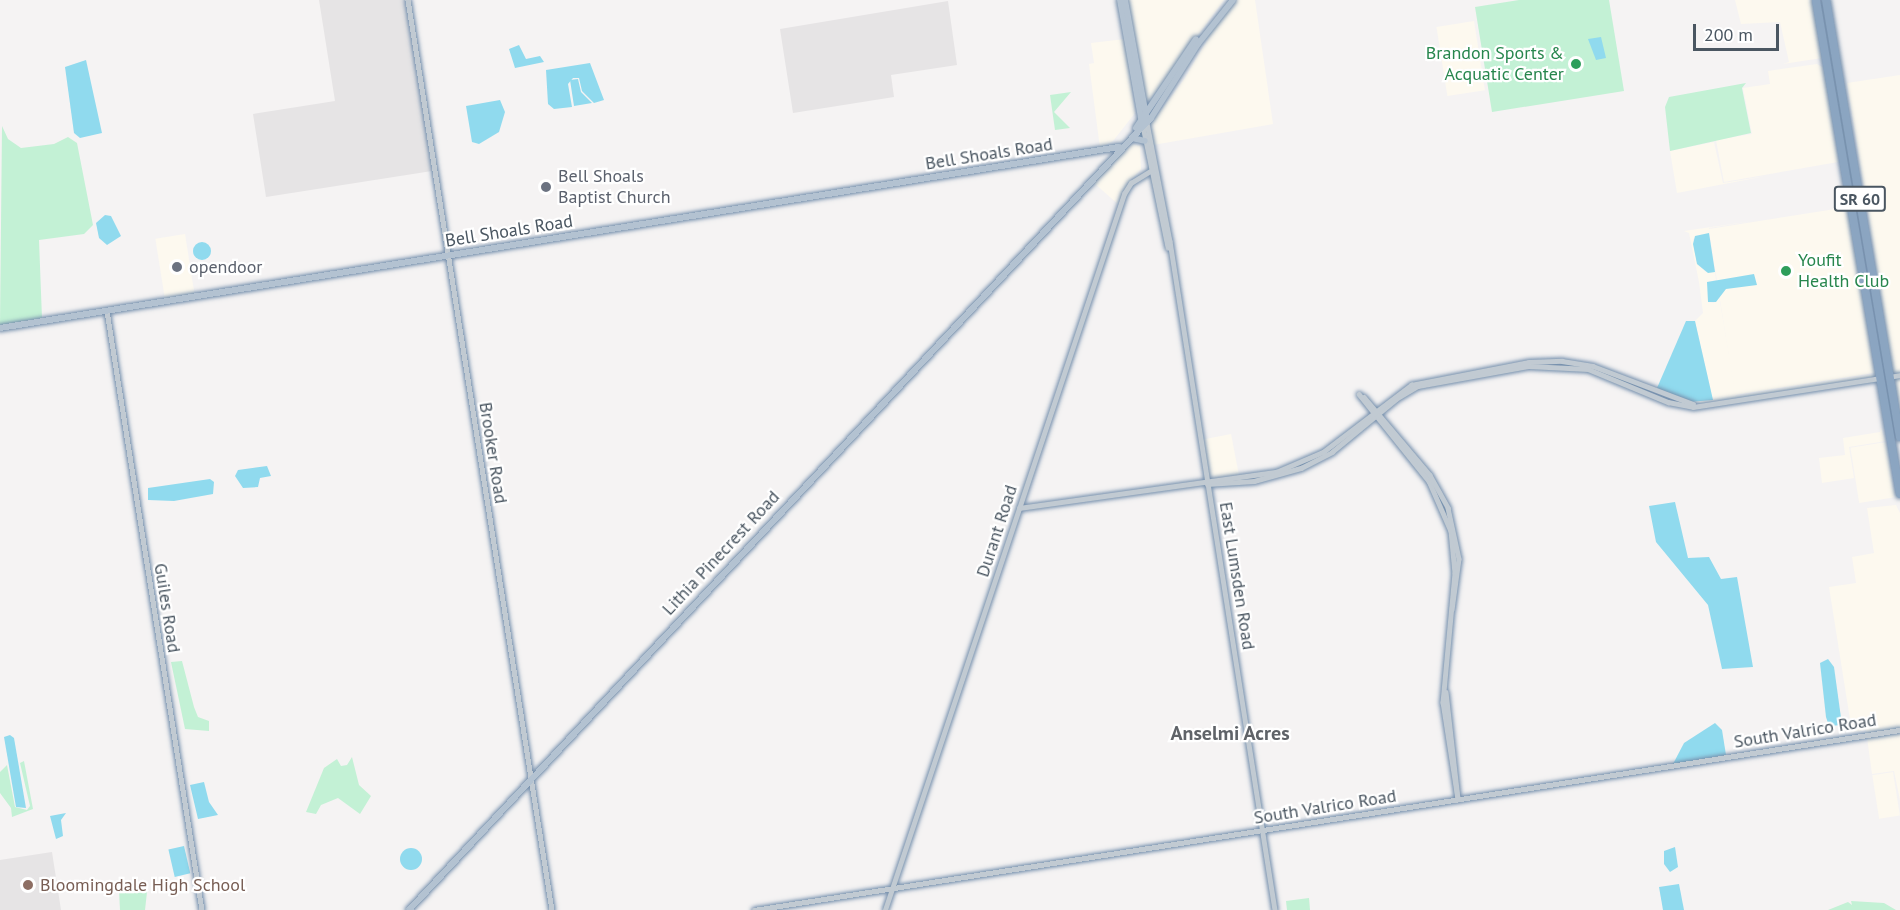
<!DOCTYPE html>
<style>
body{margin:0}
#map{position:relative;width:1900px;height:910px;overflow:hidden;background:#f5f3f3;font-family:"PT Sans",sans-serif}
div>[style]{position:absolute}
.commercial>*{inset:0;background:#fdf9ef;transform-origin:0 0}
.education>*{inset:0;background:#e6e4e5}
.green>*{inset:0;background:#c3f1d5}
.water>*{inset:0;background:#90daee;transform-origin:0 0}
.round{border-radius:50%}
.roads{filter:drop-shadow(0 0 2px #7690ad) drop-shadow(0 0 2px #7690ad)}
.minor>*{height:4.5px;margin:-2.25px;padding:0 2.25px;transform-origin:2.25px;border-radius:2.25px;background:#c1cad2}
.major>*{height:6px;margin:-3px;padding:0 3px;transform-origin:3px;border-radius:3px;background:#b3c2d1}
.highway>*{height:8px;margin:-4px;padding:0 4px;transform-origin:4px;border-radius:4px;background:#8ba5c1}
.dots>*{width:16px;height:16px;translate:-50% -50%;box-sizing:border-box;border:3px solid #fff;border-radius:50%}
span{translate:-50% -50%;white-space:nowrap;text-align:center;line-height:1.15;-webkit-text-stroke:4.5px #fff;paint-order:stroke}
.shield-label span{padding:2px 4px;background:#fff;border:2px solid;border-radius:4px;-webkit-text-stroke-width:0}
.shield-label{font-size:16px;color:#4a5661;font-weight:700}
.leisure-label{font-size:18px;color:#27864d}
.right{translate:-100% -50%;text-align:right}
.left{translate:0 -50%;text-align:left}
.street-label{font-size:18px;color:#4a5661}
.worship-label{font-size:18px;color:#5b616d}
.education-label{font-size:18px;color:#785e54}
.neighbourhood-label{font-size:20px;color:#5f6368;font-weight:700}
.scale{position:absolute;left:1693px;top:24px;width:86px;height:27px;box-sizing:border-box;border:3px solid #4a5661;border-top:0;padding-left:8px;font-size:18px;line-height:21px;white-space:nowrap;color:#4a5661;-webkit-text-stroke:4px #fff;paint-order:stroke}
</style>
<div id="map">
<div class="commercial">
<i style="clip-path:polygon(1128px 0,1224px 0,1149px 101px,1145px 99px)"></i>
<i style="clip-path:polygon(1237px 0,1255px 0,1273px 124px,1153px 145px,1151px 124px,1185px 78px,1216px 25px)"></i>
<i style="clip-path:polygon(1735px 0,1812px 0,1822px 58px,1783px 64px,1789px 62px,1780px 22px,1741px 24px)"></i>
<i style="left:1474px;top:21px;width:70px;height:38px;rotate:81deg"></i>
<i style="clip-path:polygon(1125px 39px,1135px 113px,1113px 141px,1100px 148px,1089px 64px,1094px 63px,1091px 43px)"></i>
<i style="clip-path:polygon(1817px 64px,1824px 68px,1838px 162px,1724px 182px,1716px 140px,1752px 134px,1743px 88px,1770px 84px,1768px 71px)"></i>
<i style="clip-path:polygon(1900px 75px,1900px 414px,1847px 83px)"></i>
<i style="clip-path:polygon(1714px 142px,1723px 183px,1766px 176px,1677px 193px,1670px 151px)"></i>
<i style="clip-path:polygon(1132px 144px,1140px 146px,1141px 169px,1132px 179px,1119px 205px,1094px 183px)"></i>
<i style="left:1848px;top:207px;width:168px;height:141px;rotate:81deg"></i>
<i style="clip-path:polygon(1753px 221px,1709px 228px,1709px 233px,1693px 239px,1697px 264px,1706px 272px,1715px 272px,1716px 280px,1708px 282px,1708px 302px,1714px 303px,1719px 296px,1736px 396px,1875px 374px,1875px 377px,1703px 403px,1689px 402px,1713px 400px,1695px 321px,1703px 313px,1699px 282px,1689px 233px,1684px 231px)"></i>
<i style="left:185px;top:234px;width:62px;height:30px;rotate:81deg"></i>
<i style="clip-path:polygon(1881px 428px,1886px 441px,1849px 447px,1854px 478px,1822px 483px,1819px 458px,1845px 455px,1843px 438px,1880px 432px)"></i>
<i style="left:1231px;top:434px;width:44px;height:30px;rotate:79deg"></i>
<i style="left:1886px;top:442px;width:56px;height:36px;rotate:81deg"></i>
<i style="clip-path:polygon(1896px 505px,1900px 513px,1900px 800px,1894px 771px,1872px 774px,1866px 730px,1852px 732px,1829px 587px,1856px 583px,1852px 557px,1874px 553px,1867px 508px)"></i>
<i style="left:1893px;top:772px;width:44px;height:21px;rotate:81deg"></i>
</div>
<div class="education">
<i style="clip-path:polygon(319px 0,405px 0,432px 171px,266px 197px,253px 114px,335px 101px)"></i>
<i style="clip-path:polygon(948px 1px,957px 65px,891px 75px,894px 97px,793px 113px,780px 29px)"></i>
<i style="clip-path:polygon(52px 852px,61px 910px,0 910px,0 860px)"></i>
</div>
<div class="green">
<i style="clip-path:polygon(1519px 0,1609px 0,1624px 91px,1492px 112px,1475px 7px)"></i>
<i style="clip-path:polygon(1746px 83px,1742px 88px,1751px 133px,1670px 151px,1665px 107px,1669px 97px)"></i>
<i style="clip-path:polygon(1071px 92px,1054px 112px,1070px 128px,1055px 130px,1050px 95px)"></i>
<i style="clip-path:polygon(2px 126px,8px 139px,21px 148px,54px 144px,68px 137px,77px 143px,93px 225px,84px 234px,39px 240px,42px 318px,0 325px)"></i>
<i style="clip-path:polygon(182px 661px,194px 707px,198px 717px,209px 721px,209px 731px,185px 729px,171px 662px)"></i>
<i style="clip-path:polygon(352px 757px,359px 785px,371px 796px,360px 814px,338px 798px,321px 805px,316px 814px,306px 812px,324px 768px,337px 759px,341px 766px,347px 765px)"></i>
<i style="clip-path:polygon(24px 761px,33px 809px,12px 817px,11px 808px,0 793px,0 772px,7px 765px,15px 807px,27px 810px,30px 806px,20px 763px)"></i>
<i style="clip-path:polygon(144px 885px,147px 892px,145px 910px,120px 910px,119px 890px)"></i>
<i style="clip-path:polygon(1309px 898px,1310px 910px,1287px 910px,1286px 901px)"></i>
<i style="clip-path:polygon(1851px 901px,1884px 903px,1896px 910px,1828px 910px,1848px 902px,1852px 905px)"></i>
</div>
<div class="water">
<i style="clip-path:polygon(1601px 37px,1606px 58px,1596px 60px,1588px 39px)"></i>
<i style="clip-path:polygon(519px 45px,526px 59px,540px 56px,544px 62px,515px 68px,509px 49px)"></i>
<i style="clip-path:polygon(86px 60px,102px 133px,80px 138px,74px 133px,65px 67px)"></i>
<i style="clip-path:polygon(590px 63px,604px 100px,594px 103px,582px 91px,579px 78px,573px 78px,568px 84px,572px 107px,554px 109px,548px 104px,546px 70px)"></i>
<i style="clip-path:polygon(578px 79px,581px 92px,592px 103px,574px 106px,570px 80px)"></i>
<i style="clip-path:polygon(500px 100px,505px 112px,499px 132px,479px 144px,472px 142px,466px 106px)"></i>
<i style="clip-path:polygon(105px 215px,111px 216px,121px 236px,107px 245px,99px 238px,96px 223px)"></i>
<i style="clip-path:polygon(1709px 233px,1715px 272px,1708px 273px,1697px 264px,1693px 244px,1695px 236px)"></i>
<i class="round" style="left:193px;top:242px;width:18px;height:18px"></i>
<i style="clip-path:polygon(1754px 274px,1757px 285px,1726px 289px,1716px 302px,1708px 302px,1707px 282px)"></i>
<i style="clip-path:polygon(1686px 321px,1695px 321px,1713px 400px,1689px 402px,1657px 388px)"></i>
<i style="clip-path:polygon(267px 466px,271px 476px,260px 478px,258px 487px,243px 488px,235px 476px,238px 470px)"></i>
<i style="clip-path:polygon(210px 479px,214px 482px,213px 494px,174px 501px,148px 500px,148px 488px)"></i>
<i style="clip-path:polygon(1675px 502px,1688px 558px,1709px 557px,1721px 579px,1737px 577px,1753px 667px,1722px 669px,1708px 605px,1656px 542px,1649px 506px)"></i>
<i style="clip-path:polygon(1828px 659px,1834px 667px,1842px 725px,1829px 726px,1826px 717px,1820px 663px)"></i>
<i style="clip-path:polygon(1715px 723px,1722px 730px,1726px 755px,1673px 764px,1684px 743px)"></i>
<i style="clip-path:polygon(10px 735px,14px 738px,26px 808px,16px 807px,4px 737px)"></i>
<i style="clip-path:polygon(204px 782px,209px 802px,218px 815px,198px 819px,190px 785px)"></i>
<i style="clip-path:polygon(66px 813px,61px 820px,63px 836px,56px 839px,50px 816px)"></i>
<i style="left:184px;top:846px;width:28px;height:16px;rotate:77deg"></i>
<i style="clip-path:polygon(1675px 847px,1678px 867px,1670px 872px,1664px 864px,1664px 851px)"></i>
<i class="round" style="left:400px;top:848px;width:22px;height:22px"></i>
<i style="clip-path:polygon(1679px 884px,1684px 910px,1663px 910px,1659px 887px)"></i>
</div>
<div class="roads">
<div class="minor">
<i style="left:408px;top:0;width:921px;rotate:81.01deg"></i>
<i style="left:1147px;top:123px;width:120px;rotate:79deg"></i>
<i style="left:1170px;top:241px;width:677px;rotate:81.08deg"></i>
<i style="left:1143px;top:126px;width:124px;rotate:78.3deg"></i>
<i style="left:107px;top:311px;width:606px;rotate:80.99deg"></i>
<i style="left:1889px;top:377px;width:11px;rotate:-10deg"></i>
<i style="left:1359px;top:394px;width:112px;rotate:51.2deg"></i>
<i style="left:1429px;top:481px;width:55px;rotate:66.3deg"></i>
<i style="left:1451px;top:531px;width:42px;rotate:84.6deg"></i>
<i style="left:1455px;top:573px;width:130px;rotate:95.3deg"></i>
<i style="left:1443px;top:702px;width:98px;rotate:81.2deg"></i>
<i style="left:1364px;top:397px;width:102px;rotate:49.8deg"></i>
<i style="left:1430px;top:475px;width:38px;rotate:61deg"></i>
<i style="left:1448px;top:508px;width:52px;rotate:77.8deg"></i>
<i style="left:1459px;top:559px;width:51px;rotate:97.8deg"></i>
<i style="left:1207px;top:484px;width:47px;rotate:-3.7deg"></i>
<i style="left:1254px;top:481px;width:49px;rotate:-15.5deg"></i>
<i style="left:1301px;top:468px;width:35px;rotate:-27deg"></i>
<i style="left:1332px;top:452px;width:83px;rotate:-39.6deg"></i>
<i style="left:1396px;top:399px;width:26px;rotate:-31deg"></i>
<i style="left:1418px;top:386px;width:113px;rotate:-10.2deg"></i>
<i style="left:1529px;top:366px;width:59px;rotate:2.9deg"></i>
<i style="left:1588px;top:369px;width:87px;rotate:22.4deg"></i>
<i style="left:1668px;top:402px;width:25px;rotate:11deg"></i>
<i style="left:1693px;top:407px;width:190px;rotate:-8.8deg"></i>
<i style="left:1019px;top:508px;width:260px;rotate:-8deg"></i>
<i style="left:1276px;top:472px;width:51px;rotate:-23.1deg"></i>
<i style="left:1323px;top:452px;width:111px;rotate:-37.3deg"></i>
<i style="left:1411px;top:385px;width:120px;rotate:-11deg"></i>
<i style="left:1529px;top:362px;width:33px;rotate:-2deg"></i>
<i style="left:1562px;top:361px;width:31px;rotate:9deg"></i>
<i style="left:1593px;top:366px;width:107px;rotate:20.8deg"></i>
<i style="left:1446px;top:692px;width:108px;rotate:83.6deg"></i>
<i style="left:754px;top:910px;width:1160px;rotate:-8.93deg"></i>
<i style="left:885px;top:910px;width:755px;rotate:-71.54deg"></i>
<i style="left:1124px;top:194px;width:13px;rotate:-58deg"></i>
<i style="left:1131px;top:183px;width:22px;rotate:-32deg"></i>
</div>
<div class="major">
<i style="left:1120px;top:0;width:125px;rotate:79.9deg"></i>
<i style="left:1125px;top:0;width:118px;rotate:79.7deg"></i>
<i style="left:1136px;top:128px;width:107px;rotate:-56deg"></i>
<i style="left:1132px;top:138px;width:13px;rotate:13deg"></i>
<i style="left:0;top:328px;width:1134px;rotate:-9.19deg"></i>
<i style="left:409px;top:910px;width:1085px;rotate:-46.87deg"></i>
<i style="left:1151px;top:118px;width:88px;rotate:-57.6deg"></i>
<i style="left:1198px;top:44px;width:56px;rotate:-51.5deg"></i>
</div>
<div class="highway">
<i style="left:1816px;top:0;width:501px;rotate:80.35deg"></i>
<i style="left:1826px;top:0;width:443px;rotate:80.4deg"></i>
</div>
</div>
<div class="dots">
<i style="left:1576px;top:64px;background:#2e9e5b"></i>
<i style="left:546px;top:187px;background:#6b7280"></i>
<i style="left:177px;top:267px;background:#6b7280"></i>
<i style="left:1786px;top:271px;background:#2e9e5b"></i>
<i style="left:28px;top:885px;background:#8d6e63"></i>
</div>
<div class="shield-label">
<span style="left:1860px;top:199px">SR 60</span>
</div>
<div class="leisure-label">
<span class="right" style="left:1564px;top:64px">Brandon Sports &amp;<br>Acquatic Center</span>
<span class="left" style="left:1798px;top:271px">Youfit<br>Health Club</span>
</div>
<div class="street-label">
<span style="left:989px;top:154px;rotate:-9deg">Bell Shoals Road</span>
<span style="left:509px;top:231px;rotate:-9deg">Bell Shoals Road</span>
<span style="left:493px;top:453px;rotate:81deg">Brooker Road</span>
<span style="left:997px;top:531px;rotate:-72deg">Durant Road</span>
<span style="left:721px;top:553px;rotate:-47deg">Lithia Pinecrest Road</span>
<span style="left:1237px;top:576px;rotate:81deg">East Lumsden Road</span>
<span style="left:167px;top:608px;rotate:81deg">Guiles Road</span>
<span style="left:1805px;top:731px;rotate:-9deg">South Valrico Road</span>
<span style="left:1325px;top:807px;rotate:-9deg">South Valrico Road</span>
</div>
<div class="worship-label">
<span class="left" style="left:558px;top:187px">Bell Shoals<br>Baptist Church</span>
<span class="left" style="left:189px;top:267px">opendoor</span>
</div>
<div class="education-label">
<span class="left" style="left:40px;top:885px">Bloomingdale High School</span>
</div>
<div class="neighbourhood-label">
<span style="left:1230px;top:733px">Anselmi Acres</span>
</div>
<div class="scale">200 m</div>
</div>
